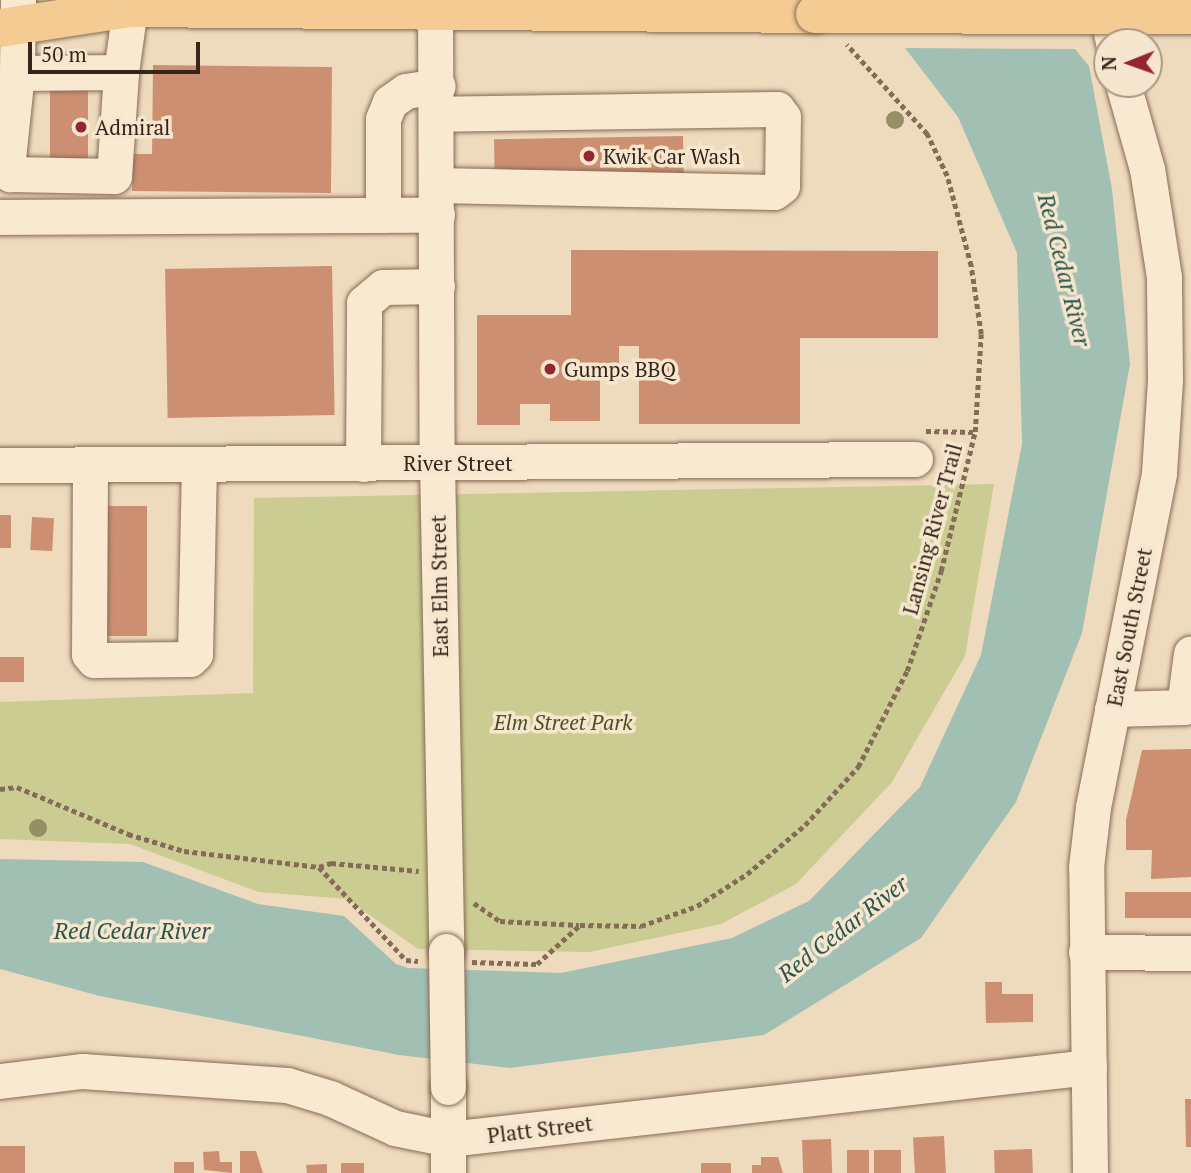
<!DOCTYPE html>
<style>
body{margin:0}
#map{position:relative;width:1191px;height:1173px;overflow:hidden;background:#eedabd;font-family:"PT Serif",serif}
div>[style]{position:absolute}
.green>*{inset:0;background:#cbcc92}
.water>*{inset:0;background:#a1bfb3}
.pier>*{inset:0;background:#eedabd}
.building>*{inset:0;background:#cd8f72;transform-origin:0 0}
.path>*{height:4.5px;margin-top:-2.25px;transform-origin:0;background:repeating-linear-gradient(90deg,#866b56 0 5px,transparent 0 8.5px)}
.roads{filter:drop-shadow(0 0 2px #866b56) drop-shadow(0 0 2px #866b56)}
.minor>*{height:35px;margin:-17.5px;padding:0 17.5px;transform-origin:17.5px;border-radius:17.5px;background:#f9e9d0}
.major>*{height:38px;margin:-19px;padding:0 19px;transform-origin:19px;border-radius:19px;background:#f3cb93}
.bridges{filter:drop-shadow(0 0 2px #866b56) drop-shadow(0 0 2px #866b56)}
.minor-bridge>*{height:35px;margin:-17.5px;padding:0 17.5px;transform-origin:17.5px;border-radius:17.5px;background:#f9e9d0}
.major-bridge>*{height:38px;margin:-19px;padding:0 19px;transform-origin:19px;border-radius:19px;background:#f3cb93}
.trees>*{width:18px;height:18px;margin:-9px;border-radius:50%;background:#948f67}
.dots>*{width:19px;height:19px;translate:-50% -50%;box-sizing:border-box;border:4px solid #f6e6cd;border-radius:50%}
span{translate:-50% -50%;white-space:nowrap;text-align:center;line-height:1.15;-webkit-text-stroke:7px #f6e6cd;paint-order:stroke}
.poi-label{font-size:21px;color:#35251b}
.left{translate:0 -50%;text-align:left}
.street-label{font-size:21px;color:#35251b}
.park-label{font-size:21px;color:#4b5221;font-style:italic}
.water-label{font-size:23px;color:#2a554e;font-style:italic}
.north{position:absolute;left:1093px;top:28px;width:70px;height:70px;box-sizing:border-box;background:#f6e6cd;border:2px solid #a99986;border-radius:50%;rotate:269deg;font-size:19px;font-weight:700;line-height:28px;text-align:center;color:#35251b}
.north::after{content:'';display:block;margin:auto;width:24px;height:32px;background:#962532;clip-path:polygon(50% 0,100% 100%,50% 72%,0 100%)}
.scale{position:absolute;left:28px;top:42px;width:172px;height:32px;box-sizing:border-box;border:4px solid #35251b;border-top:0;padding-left:9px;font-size:21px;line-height:24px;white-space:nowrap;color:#35251b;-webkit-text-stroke:5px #f6e6cd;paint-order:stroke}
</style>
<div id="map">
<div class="green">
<i style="clip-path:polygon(994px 484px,965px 656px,892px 782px,796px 884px,721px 924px,589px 952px,418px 949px,347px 899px,259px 892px,130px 844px,0 839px,0 702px,253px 693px,254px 498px)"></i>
</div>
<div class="water">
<i style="clip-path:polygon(868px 0,1035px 0,1089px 66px,1112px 189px,1130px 364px,1082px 633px,1016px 802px,921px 938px,764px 1035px,510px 1068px,399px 1055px,100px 996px,0 969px,0 859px,143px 862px,258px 904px,344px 916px,396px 964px,408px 968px,561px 973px,732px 938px,809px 901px,920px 787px,981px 655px,1022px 444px,1017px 253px,958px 117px)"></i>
</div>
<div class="pier">
<i style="clip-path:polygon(1040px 0,1079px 49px,901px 48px,865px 2px)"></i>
</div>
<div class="building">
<i style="clip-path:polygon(153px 65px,332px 67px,331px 193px,132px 191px,133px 154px,152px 154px)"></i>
<i style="left:50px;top:84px;width:38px;height:80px"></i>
<i style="left:683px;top:136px;width:40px;height:189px;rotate:89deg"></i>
<i style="clip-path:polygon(571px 250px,938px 251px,938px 338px,800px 338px,800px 424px,639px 424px,639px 346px,619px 346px,619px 363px,600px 363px,600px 421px,550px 421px,550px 404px,520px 404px,520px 425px,477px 425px,477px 315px,571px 315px)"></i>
<i style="left:332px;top:266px;width:149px;height:167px;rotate:89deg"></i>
<i style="left:103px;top:506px;width:44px;height:130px"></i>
<i style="left:0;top:515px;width:11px;height:33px"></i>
<i style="left:32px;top:517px;width:22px;height:33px;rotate:3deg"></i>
<i style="left:24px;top:657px;width:25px;height:24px;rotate:90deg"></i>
<i style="clip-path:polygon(1191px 749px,1191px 877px,1151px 879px,1152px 850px,1126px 850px,1126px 820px,1142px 750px)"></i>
<i style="left:1191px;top:892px;width:26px;height:66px;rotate:90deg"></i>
<i style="clip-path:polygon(985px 982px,1002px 982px,1002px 994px,1033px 994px,1033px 1022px,986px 1023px)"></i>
<i style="clip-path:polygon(1185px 1099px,1191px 1099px,1191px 1147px,1186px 1147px)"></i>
<i style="left:944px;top:1136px;width:37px;height:31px;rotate:87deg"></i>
<i style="left:831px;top:1139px;width:34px;height:29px;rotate:88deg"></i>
<i style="left:0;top:1146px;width:25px;height:27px"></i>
<i style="left:1032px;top:1149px;width:24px;height:38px;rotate:88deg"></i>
<i style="left:847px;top:1150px;width:22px;height:23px"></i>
<i style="left:874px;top:1150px;width:27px;height:23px"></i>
<i style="clip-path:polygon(219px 1151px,220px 1162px,232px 1162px,232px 1173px,204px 1170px,203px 1152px)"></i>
<i style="clip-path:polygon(240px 1151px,256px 1151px,263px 1173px,240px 1173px)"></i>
<i style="clip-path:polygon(761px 1157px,778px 1157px,783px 1173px,752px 1173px,752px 1165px,761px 1165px)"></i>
<i style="left:174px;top:1162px;width:20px;height:11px"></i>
<i style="left:364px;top:1163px;width:10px;height:23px;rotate:90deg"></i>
<i style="left:701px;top:1163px;width:30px;height:10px"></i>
<i style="clip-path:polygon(327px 1164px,327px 1173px,307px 1173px,306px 1165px)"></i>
</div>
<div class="path">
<i style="left:926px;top:431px;width:49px;rotate:1.2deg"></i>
<i style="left:0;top:789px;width:17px;rotate:-7deg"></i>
<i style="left:17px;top:787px;width:121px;rotate:22.9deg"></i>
<i style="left:128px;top:834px;width:59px;rotate:16.9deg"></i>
<i style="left:184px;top:851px;width:136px;rotate:6.8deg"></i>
<i style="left:319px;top:867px;width:127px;rotate:46.9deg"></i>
<i style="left:406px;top:960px;width:12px;rotate:5deg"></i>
<i style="left:319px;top:867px;width:13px;rotate:-18deg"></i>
<i style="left:331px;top:863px;width:88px;rotate:5.2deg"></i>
<i style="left:474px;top:903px;width:32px;rotate:35deg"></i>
<i style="left:500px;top:921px;width:79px;rotate:2.9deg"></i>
<i style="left:472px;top:962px;width:65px;rotate:1.8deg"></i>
<i style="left:537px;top:964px;width:58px;rotate:-42.2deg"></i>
<i style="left:580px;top:925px;width:61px;rotate:0.9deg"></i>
<i style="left:641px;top:926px;width:59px;rotate:-19.7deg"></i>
<i style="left:697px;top:906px;width:59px;rotate:-32.6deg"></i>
<i style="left:747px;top:874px;width:76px;rotate:-40.2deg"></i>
<i style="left:805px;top:825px;width:79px;rotate:-47.6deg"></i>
<i style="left:858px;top:767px;width:108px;rotate:-63deg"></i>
<i style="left:907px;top:671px;width:106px;rotate:-71.2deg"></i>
<i style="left:941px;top:571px;width:143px;rotate:-76.3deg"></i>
<i style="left:975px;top:432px;width:98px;rotate:-86.5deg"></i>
<i style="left:981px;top:334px;width:69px;rotate:-98.4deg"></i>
<i style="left:971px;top:266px;width:93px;rotate:-104.9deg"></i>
<i style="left:947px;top:176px;width:47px;rotate:-115.5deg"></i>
<i style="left:927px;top:134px;width:120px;rotate:-132deg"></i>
</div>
<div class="roads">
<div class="minor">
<i style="left:18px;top:0;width:73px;rotate:90.8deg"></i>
<i style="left:17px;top:73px;width:96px;rotate:96deg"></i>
<i style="left:7px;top:168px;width:7px;rotate:63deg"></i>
<i style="left:10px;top:174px;width:104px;rotate:1.1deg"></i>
<i style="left:114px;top:176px;width:104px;rotate:-86.1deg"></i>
<i style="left:435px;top:0;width:463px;rotate:89.8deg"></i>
<i style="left:437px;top:463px;width:488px;rotate:88.9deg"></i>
<i style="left:1104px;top:0;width:43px;rotate:77.9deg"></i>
<i style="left:17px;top:73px;width:104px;rotate:-0.6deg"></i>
<i style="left:121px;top:72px;width:65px;rotate:-82deg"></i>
<i style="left:437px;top:185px;width:337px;rotate:1.2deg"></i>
<i style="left:774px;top:192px;width:10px;rotate:-37deg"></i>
<i style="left:782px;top:186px;width:69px;rotate:-89.2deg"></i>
<i style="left:783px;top:117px;width:10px;rotate:-127deg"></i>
<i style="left:777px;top:109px;width:339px;rotate:179.2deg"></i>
<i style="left:383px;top:215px;width:96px;rotate:-90deg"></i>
<i style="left:383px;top:119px;width:18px;rotate:-68deg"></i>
<i style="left:390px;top:102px;width:19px;rotate:-35deg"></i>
<i style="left:406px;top:91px;width:32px;rotate:-9deg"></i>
<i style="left:0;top:217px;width:437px;rotate:-0.3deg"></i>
<i style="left:363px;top:464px;width:161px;rotate:-89.6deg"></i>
<i style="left:364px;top:303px;width:25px;rotate:-40deg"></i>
<i style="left:383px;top:287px;width:54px;rotate:-1.1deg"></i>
<i style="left:0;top:465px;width:915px;rotate:-0.38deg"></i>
<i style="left:90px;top:465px;width:189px;rotate:90.3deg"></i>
<i style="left:89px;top:654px;width:8px;rotate:50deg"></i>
<i style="left:94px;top:660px;width:96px;rotate:-0.6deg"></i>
<i style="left:190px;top:659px;width:7px;rotate:-45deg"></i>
<i style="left:195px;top:654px;width:190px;rotate:-88.8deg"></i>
<i style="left:1112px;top:709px;width:72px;rotate:-1.6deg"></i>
<i style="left:1184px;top:707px;width:54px;rotate:-82.6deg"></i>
<i style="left:1086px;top:952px;width:105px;rotate:0.5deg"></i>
<i style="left:0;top:1081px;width:83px;rotate:-7deg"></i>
<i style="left:82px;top:1071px;width:205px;rotate:3.9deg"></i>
<i style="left:287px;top:1085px;width:45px;rotate:16.8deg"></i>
<i style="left:330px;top:1098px;width:72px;rotate:24.8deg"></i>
<i style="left:395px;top:1128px;width:54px;rotate:11.7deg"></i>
<i style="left:448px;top:1139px;width:645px;rotate:-6.41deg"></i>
<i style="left:448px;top:1087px;width:86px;rotate:90deg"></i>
<i style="left:1090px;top:1173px;width:306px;rotate:-90.7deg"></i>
<i style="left:1086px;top:867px;width:60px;rotate:-83.3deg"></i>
<i style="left:1093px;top:807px;width:340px;rotate:-78.8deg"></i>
<i style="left:1159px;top:473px;width:94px;rotate:-86.3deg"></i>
<i style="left:1165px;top:379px;width:102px;rotate:-90.6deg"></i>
<i style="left:1164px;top:277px;width:109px;rotate:-98.9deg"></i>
<i style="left:1147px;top:169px;width:88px;rotate:-105.8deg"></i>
</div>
<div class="major">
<i style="left:0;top:28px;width:132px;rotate:-8.7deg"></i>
<i style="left:130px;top:8px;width:685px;rotate:0.5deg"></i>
</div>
</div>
<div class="bridges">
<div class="minor-bridge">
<i style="left:446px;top:951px;width:136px;rotate:89.2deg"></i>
</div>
<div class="major-bridge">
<i style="left:815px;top:14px;width:376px;rotate:0.2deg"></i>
</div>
</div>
<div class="trees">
<i style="left:895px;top:120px"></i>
<i style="left:38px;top:828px"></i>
</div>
<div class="dots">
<i style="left:81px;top:127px;background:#962532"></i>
<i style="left:589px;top:156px;background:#962532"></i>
<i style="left:550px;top:369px;background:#962532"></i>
</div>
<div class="poi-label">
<span class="left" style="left:95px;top:127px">Admiral</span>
<span class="left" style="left:603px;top:156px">Kwik Car Wash</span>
<span class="left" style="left:564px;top:369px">Gumps BBQ</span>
</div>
<div class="street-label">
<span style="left:458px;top:463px">River Street</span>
<span style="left:932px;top:529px;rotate:-75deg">Lansing River Trail</span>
<span style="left:439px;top:586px;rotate:-91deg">East Elm Street</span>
<span style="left:1129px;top:627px;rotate:-79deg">East South Street</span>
<span style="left:540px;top:1129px;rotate:-7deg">Platt Street</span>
</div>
<div class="park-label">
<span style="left:563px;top:722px">Elm Street Park</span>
</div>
<div class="water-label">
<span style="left:1064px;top:270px;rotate:76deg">Red Cedar River</span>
<span style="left:843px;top:929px;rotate:-38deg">Red Cedar River</span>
<span style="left:132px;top:931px">Red Cedar River</span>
</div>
<div class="north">N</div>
<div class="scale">50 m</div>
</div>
